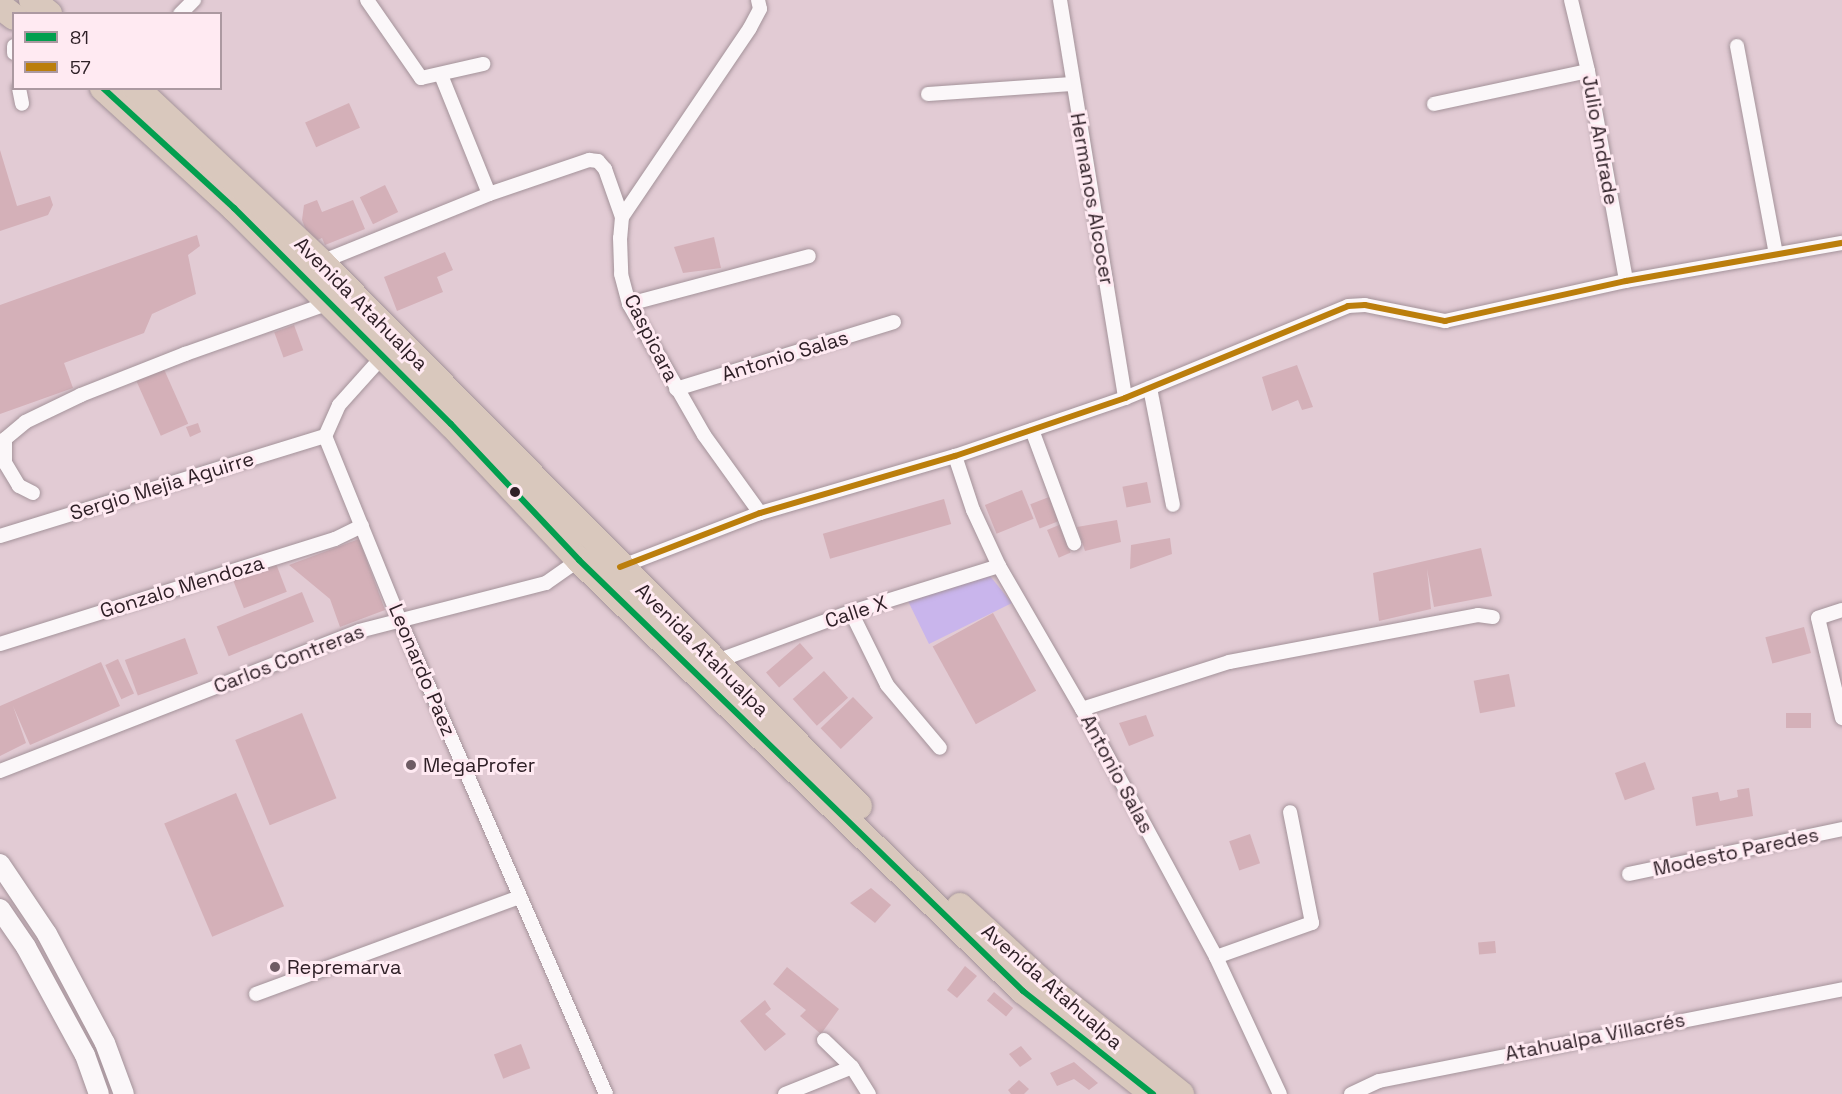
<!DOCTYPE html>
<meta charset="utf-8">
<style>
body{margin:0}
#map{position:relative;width:1842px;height:1094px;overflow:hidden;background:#e2cbd4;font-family:"Space Grotesk",sans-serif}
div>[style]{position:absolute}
.green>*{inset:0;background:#c9b5ec}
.building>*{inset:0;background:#d4b0b8;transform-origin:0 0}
.roads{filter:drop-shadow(0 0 2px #a4939a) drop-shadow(0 0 2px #a4939a)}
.street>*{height:14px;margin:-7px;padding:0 7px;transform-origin:7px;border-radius:7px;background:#fbf7f9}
.secondary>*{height:20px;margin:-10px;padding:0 10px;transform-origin:10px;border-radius:10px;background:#fbf7f9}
.highway>*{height:26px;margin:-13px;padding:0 13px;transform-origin:13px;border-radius:13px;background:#d9c8bd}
.bus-1>*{height:6px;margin:-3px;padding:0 3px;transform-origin:3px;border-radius:3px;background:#029f4f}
.bus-2>*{height:6px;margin:-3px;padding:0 3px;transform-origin:3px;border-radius:3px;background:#bb7e0c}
.dots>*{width:16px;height:16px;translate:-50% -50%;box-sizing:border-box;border:3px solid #ffeaf2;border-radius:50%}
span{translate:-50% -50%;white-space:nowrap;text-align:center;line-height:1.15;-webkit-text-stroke:6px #ffeaf2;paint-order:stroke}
.street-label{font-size:20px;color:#2f2027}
.poi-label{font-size:20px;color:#2f2027}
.left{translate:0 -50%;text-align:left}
.legend{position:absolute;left:12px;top:12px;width:210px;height:78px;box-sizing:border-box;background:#ffeaf2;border:2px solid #ac99a1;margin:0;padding:8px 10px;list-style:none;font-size:18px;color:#2f2027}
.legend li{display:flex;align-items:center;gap:12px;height:30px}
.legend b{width:30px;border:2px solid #ac99a1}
</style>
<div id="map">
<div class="green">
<i style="clip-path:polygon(990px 576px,1012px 603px,929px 644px,907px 599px)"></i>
</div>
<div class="building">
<i style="left:349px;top:103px;width:27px;height:48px;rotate:66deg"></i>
<i style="clip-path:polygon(0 150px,17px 206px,50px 196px,53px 205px,48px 215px,0 231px)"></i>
<i style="left:385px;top:185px;width:30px;height:28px;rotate:64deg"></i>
<i style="clip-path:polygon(317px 200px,322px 212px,353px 200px,365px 229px,325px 245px,322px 238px,311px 243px,302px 220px,304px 205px)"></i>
<i style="clip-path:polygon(197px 235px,200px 246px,188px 255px,196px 294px,152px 314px,144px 333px,64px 363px,73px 388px,0 414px,0 305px)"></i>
<i style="clip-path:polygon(714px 237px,721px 268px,683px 273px,674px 247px)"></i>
<i style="clip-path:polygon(445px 252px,453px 270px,437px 277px,443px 292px,397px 311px,384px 277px)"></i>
<i style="left:294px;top:325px;width:27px;height:21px;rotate:70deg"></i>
<i style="clip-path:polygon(1297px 365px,1313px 407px,1302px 410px,1298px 400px,1272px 411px,1262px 377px)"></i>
<i style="left:163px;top:367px;width:62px;height:30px;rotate:66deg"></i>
<i style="clip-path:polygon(198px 423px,201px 432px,190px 437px,186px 427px)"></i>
<i style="left:1147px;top:482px;width:21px;height:25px;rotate:79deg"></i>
<i style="left:1022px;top:490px;width:31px;height:40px;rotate:68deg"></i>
<i style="left:1049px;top:497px;width:26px;height:20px;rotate:69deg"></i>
<i style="left:944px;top:499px;width:26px;height:126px;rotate:74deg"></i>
<i style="clip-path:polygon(1117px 520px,1121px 542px,1085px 551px,1077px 527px)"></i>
<i style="left:1059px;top:525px;width:30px;height:13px;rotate:67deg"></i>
<i style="clip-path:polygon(1170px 538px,1172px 554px,1130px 569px,1131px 545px)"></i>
<i style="clip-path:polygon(359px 539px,385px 610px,340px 627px,330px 599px,289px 565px)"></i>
<i style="clip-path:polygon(1481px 548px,1492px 596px,1434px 607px,1427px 569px,1431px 609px,1379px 621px,1373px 573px)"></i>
<i style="left:275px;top:561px;width:33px;height:46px;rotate:69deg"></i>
<i style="left:302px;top:592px;width:32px;height:92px;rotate:68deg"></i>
<i style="left:993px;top:613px;width:89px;height:69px;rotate:61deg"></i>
<i style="left:1804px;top:627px;width:27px;height:40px;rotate:75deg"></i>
<i style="left:185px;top:638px;width:38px;height:64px;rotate:70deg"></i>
<i style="left:800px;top:643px;width:20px;height:45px;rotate:49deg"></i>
<i style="left:118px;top:659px;width:38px;height:14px;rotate:65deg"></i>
<i style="clip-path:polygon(101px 662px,120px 706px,30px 745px,13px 706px,26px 743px,0 756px,0 706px)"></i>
<i style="left:824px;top:671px;width:36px;height:42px;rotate:48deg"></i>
<i style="left:1509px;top:674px;width:33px;height:36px;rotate:79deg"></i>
<i style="left:853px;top:697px;width:29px;height:45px;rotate:46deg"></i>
<i style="left:302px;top:713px;width:92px;height:72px;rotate:68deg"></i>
<i style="left:1811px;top:713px;width:15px;height:25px;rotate:90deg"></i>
<i style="clip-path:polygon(1146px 715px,1154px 736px,1129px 746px,1119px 723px)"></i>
<i style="left:1645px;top:762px;width:29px;height:32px;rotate:70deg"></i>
<i style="clip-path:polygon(1749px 788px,1753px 816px,1696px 826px,1692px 797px,1718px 792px,1720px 801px,1738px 797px,1737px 790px)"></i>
<i style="left:236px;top:793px;width:123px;height:78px;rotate:67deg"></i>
<i style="left:1250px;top:834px;width:31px;height:22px;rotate:71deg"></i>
<i style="clip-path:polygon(871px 888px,891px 905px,875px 923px,850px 903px)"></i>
<i style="left:1495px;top:941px;width:12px;height:17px;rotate:85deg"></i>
<i style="clip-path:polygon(965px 966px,977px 976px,957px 998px,947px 990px)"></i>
<i style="clip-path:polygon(787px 967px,839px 1009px,821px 1034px,800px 1016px,806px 1010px,773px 984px)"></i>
<i style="left:994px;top:992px;width:25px;height:11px;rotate:40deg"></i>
<i style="clip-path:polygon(765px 1000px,771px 1009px,765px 1014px,786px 1034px,765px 1051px,740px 1021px)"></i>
<i style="left:521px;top:1044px;width:26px;height:29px;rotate:69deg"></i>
<i style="clip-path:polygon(1021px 1046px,1032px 1059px,1020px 1067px,1009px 1054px)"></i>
<i style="clip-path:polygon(1074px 1062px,1098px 1083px,1089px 1090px,1074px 1079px,1057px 1086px,1050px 1073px)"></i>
<i style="clip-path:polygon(1019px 1080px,1029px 1089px,1024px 1094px,1011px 1094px,1008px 1090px)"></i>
</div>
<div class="roads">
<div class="street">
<i style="left:367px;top:0;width:95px;rotate:55.3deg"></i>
<i style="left:421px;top:78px;width:64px;rotate:-12.7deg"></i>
<i style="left:758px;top:0;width:9px;rotate:77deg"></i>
<i style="left:760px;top:9px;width:21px;rotate:118deg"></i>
<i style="left:750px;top:28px;width:228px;rotate:124.1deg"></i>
<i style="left:622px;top:217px;width:21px;rotate:95deg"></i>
<i style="left:620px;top:238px;width:36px;rotate:88deg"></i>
<i style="left:621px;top:274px;width:31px;rotate:75deg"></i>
<i style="left:629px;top:304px;width:151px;rotate:60.2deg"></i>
<i style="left:704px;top:435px;width:96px;rotate:54.3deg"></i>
<i style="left:1060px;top:0;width:403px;rotate:80.7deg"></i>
<i style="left:1571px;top:0;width:73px;rotate:76.5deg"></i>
<i style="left:1588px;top:71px;width:213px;rotate:79.7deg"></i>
<i style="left:180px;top:14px;width:20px;rotate:-45deg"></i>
<i style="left:14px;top:46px;width:7px;rotate:90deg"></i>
<i style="left:1737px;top:46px;width:212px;rotate:79.4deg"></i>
<i style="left:441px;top:75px;width:128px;rotate:68deg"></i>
<i style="left:19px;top:88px;width:16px;rotate:79deg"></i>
<i style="left:928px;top:94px;width:144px;rotate:-4deg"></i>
<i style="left:1434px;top:104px;width:157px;rotate:-12.1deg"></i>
<i style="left:321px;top:262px;width:181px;rotate:-22deg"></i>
<i style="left:489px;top:194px;width:106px;rotate:-18.8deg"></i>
<i style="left:589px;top:160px;width:9px;rotate:6deg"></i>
<i style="left:598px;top:161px;width:11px;rotate:49deg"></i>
<i style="left:605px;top:169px;width:51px;rotate:70.5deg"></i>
<i style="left:629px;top:304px;width:186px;rotate:-14.9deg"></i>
<i style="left:383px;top:356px;width:66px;rotate:131.9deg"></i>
<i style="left:339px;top:405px;width:34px;rotate:114deg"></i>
<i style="left:325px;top:436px;width:196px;rotate:67.9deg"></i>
<i style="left:399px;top:618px;width:519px;rotate:66.5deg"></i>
<i style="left:1150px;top:388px;width:119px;rotate:78.9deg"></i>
<i style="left:676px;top:389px;width:228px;rotate:-17.1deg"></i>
<i style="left:1032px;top:430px;width:121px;rotate:69.6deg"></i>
<i style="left:955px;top:456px;width:57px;rotate:71.6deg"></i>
<i style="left:973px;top:510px;width:62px;rotate:65.1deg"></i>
<i style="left:999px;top:566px;width:165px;rotate:59.9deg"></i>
<i style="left:1082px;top:709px;width:282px;rotate:61.6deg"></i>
<i style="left:1216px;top:957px;width:151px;rotate:65deg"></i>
<i style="left:33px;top:493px;width:16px;rotate:-153deg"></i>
<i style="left:19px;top:486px;width:27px;rotate:-121deg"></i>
<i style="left:5px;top:463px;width:24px;rotate:-90deg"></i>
<i style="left:5px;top:439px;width:26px;rotate:-40deg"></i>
<i style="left:25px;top:422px;width:62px;rotate:-25.7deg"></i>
<i style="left:81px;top:395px;width:112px;rotate:-21.5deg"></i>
<i style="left:185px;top:354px;width:153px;rotate:-19.5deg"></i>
<i style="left:0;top:536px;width:340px;rotate:-17.1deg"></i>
<i style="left:620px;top:567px;width:150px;rotate:-21.1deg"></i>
<i style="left:760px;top:513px;width:203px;rotate:-16.3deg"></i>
<i style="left:955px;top:456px;width:180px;rotate:-18.8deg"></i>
<i style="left:1125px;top:398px;width:241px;rotate:-22.4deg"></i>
<i style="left:1348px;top:306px;width:17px;rotate:-3deg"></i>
<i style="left:1365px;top:305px;width:82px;rotate:11.3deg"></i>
<i style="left:1445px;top:321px;width:185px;rotate:-12.5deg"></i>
<i style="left:1626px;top:281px;width:219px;rotate:-10deg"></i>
<i style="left:1842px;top:610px;width:25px;rotate:162deg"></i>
<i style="left:1818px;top:618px;width:103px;rotate:76.5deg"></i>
<i style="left:851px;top:612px;width:81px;rotate:63.7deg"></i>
<i style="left:887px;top:685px;width:82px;rotate:49.9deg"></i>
<i style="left:0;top:644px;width:351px;rotate:-17.4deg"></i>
<i style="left:335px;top:539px;width:30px;rotate:-26deg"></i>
<i style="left:714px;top:662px;width:146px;rotate:-20.1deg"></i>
<i style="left:851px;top:612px;width:155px;rotate:-17.3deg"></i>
<i style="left:1082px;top:709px;width:154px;rotate:-17.7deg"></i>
<i style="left:1229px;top:662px;width:253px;rotate:-10.7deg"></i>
<i style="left:1478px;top:615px;width:15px;rotate:8deg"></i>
<i style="left:0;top:771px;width:385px;rotate:-21.3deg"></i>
<i style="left:359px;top:631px;width:193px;rotate:-14.4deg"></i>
<i style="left:546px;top:583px;width:40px;rotate:-34.9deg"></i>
<i style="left:1629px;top:874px;width:218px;rotate:-11.9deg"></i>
<i style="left:1216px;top:957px;width:102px;rotate:-19.5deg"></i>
<i style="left:1312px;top:923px;width:113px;rotate:-101.2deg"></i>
<i style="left:256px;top:994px;width:281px;rotate:-20.2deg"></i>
<i style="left:824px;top:1040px;width:39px;rotate:44deg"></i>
<i style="left:785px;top:1094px;width:72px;rotate:-21.9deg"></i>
<i style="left:852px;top:1067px;width:32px;rotate:58deg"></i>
<i style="left:1351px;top:1094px;width:31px;rotate:-25deg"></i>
<i style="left:1379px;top:1081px;width:472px;rotate:-11.2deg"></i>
</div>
<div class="secondary">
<i style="left:0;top:864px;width:84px;rotate:56.1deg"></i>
<i style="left:47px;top:934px;width:123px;rotate:62deg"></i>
<i style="left:105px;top:1043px;width:54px;rotate:69.6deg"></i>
<i style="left:0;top:909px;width:46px;rotate:55.6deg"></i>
<i style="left:26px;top:947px;width:123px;rotate:61.4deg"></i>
<i style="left:85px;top:1055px;width:41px;rotate:70.3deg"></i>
</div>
<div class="highway">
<i style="left:32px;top:0;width:22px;rotate:39deg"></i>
<i style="left:0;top:6px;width:18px;rotate:38deg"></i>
<i style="left:103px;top:88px;width:178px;rotate:42.5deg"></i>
<i style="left:234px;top:208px;width:306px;rotate:44.9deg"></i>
<i style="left:451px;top:424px;width:187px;rotate:46.7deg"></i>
<i style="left:579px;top:560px;width:619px;rotate:44.15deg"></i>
<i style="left:1023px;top:991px;width:166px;rotate:38.4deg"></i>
<i style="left:136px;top:88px;width:254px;rotate:43.2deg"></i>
<i style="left:321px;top:262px;width:765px;rotate:45.32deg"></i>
<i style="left:960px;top:906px;width:127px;rotate:42.8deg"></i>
<i style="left:1053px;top:992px;width:164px;rotate:38.6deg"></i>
</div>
</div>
<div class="bus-1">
<i style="left:103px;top:88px;width:178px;rotate:42.5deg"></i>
<i style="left:234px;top:208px;width:306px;rotate:44.9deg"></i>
<i style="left:451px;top:424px;width:187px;rotate:46.7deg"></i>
<i style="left:579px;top:560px;width:619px;rotate:44.15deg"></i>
<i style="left:1023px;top:991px;width:166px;rotate:38.4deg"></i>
</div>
<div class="bus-2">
<i style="left:620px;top:567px;width:150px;rotate:-21.1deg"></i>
<i style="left:760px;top:513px;width:203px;rotate:-16.3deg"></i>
<i style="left:955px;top:456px;width:180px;rotate:-18.8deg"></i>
<i style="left:1125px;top:398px;width:241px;rotate:-22.4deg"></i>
<i style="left:1348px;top:306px;width:17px;rotate:-3deg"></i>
<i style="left:1365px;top:305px;width:82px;rotate:11.3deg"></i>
<i style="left:1445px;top:321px;width:185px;rotate:-12.5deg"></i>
<i style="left:1626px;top:281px;width:219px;rotate:-10deg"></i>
</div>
<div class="dots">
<i style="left:515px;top:492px;background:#2f2027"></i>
<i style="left:411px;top:765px;background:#6e5c64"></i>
<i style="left:275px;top:967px;background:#6e5c64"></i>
</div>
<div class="street-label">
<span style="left:1600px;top:140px;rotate:80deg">Julio Andrade</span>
<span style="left:1092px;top:199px;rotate:80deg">Hermanos Alcocer</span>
<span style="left:361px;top:304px;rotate:45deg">Avenida Atahualpa</span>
<span style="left:651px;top:338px;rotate:63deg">Caspicara</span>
<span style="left:785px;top:356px;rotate:-17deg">Antonio Salas</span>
<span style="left:162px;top:486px;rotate:-17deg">Sergio Mejia Aguirre</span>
<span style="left:182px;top:587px;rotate:-17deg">Gonzalo Mendoza</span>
<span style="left:856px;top:612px;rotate:-18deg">Calle X</span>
<span style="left:702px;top:650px;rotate:45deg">Avenida Atahualpa</span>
<span style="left:289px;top:659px;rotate:-21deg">Carlos Contreras</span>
<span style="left:422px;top:670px;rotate:67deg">Leonardo Paez</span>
<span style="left:1117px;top:774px;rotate:62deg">Antonio Salas</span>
<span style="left:1736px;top:852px;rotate:-12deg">Modesto Paredes</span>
<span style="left:1052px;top:987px;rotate:41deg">Avenida Atahualpa</span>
<span style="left:1595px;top:1037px;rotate:-11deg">Atahualpa Villacrés</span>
</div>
<div class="poi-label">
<span class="left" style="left:423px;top:765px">MegaProfer</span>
<span class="left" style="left:287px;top:967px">Repremarva</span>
</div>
<ul class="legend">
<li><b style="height:8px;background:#029f4f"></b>81</li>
<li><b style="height:8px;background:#bb7e0c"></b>57</li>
</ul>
</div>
